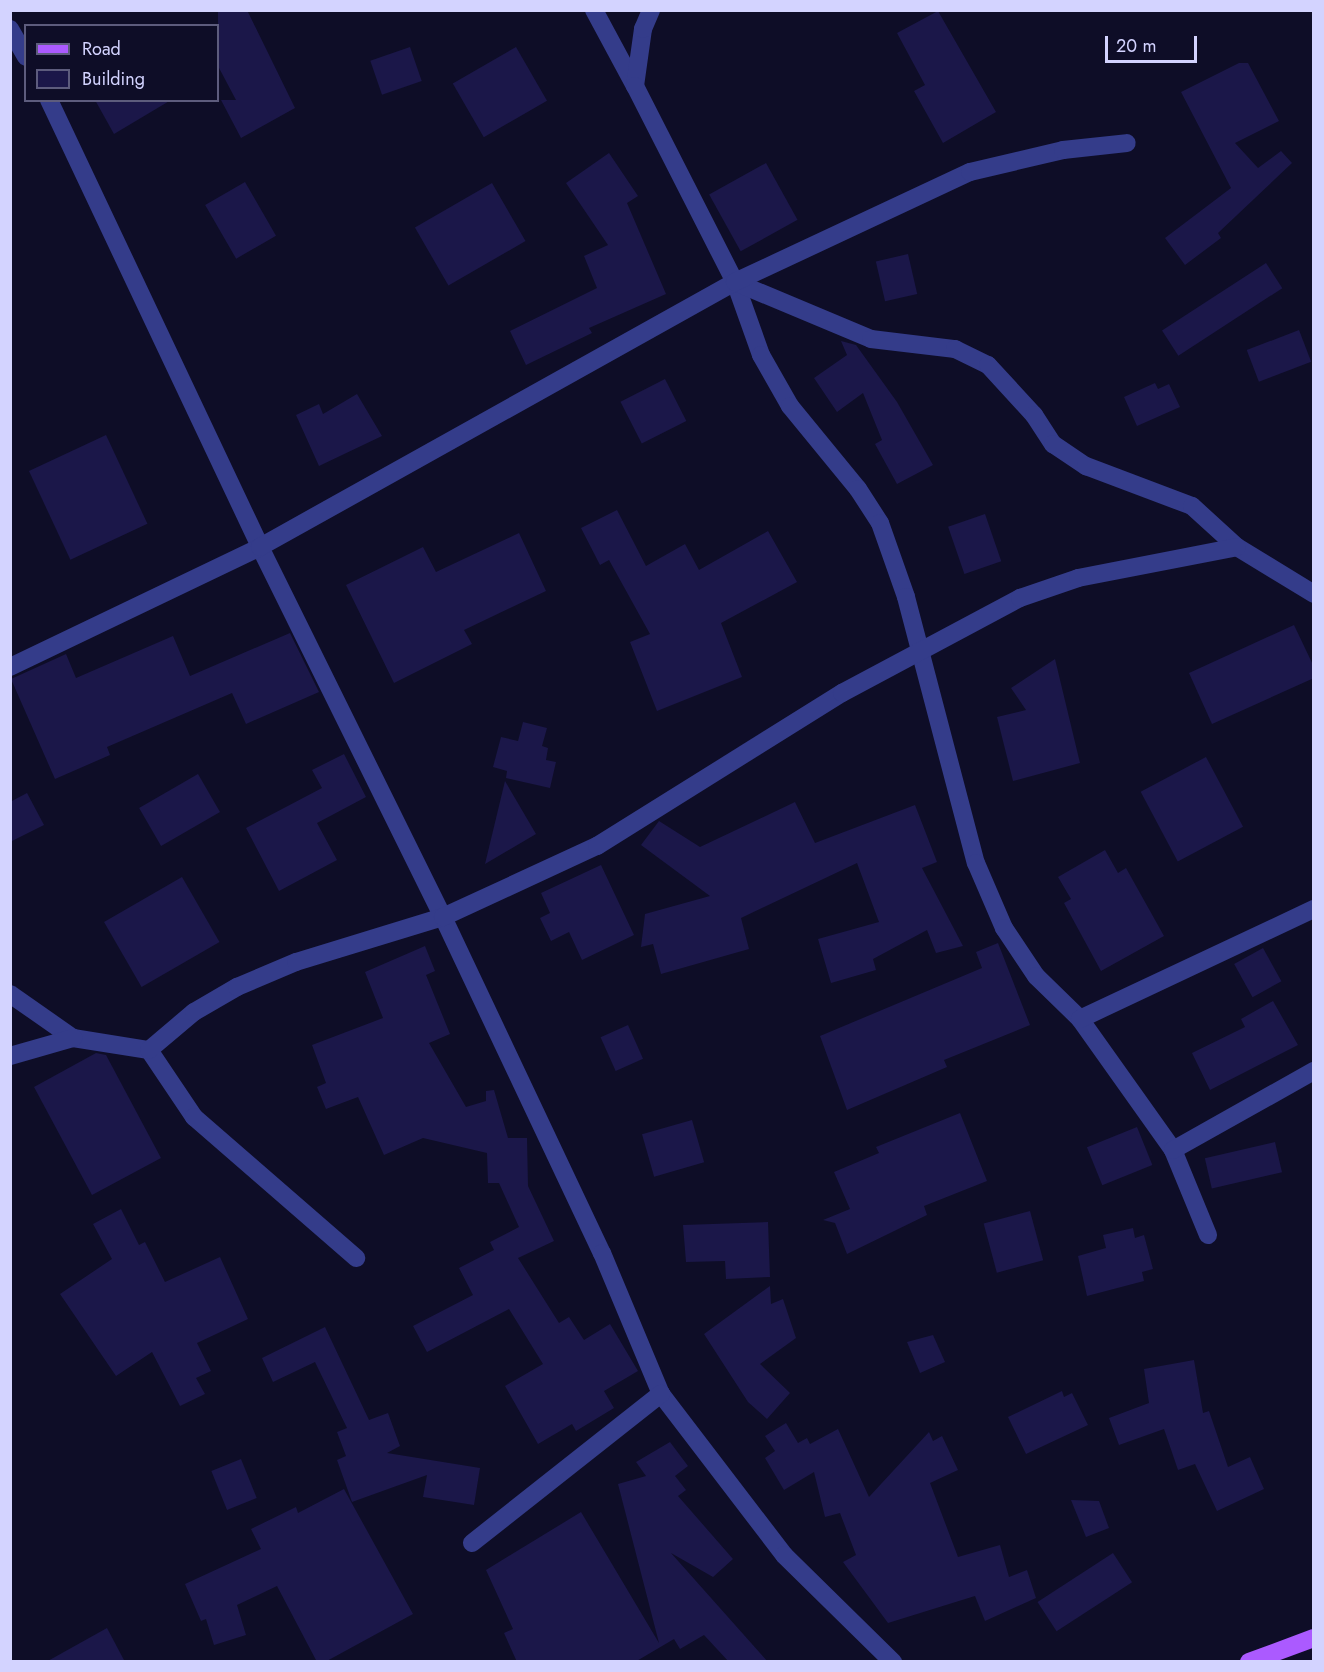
<!DOCTYPE html>
<style>
body{margin:0}
#map{position:relative;width:1324px;height:1672px;overflow:hidden;background:#0e0d27;font-family:Jost,sans-serif}
div>[style]{position:absolute}
.building>*{inset:0;background:#1b1749;transform-origin:0 0}
.minor>*{height:18px;margin:-9px;padding:0 9px;transform-origin:9px;border-radius:9px;background:#343c8a}
.major>*{height:18px;margin:-9px;padding:0 9px;transform-origin:9px;border-radius:9px;background:#ab5aff}
span{translate:-50% -50%;white-space:nowrap;text-align:center;line-height:1.15;-webkit-text-stroke:4.5px #0e0d27;paint-order:stroke}
.frame{position:absolute;inset:0;border:12px solid #d3d3ff;pointer-events:none}
.legend{position:absolute;left:24px;top:24px;width:195px;height:78px;box-sizing:border-box;background:#0e0d27;border:2px solid #5d5c7d;margin:0;padding:8px 10px;list-style:none;font-size:18px;color:#d3d3ff}
.legend li{display:flex;align-items:center;gap:12px;height:30px}
.legend b{width:30px;border:2px solid #5d5c7d}
.scale{position:absolute;left:1105px;top:36px;width:92px;height:27px;box-sizing:border-box;border:3px solid #d3d3ff;border-top:0;padding-left:8px;font-size:18px;line-height:21px;white-space:nowrap;color:#d3d3ff;-webkit-text-stroke:4px #0e0d27;paint-order:stroke}
</style>
<div id="map">
<div class="building">
<i style="clip-path:polygon(218px 10px,247px 10px,295px 108px,241px 138px,221px 100px,236px 100px,218px 66px)"></i>
<i style="clip-path:polygon(938px 11px,996px 112px,943px 143px,914px 91px,925px 85px,897px 33px)"></i>
<i style="left:410px;top:47px;width:36px;height:42px;rotate:71deg"></i>
<i style="left:516px;top:47px;width:62px;height:73px;rotate:60deg"></i>
<i style="clip-path:polygon(1239px 63px,1248px 63px,1279px 121px,1235px 143px,1258px 168px,1281px 151px,1292px 163px,1218px 233px,1221px 238px,1185px 265px,1165px 238px,1231px 188px,1181px 92px)"></i>
<i style="clip-path:polygon(95px 100px,171px 100px,114px 134px)"></i>
<i style="clip-path:polygon(609px 153px,638px 196px,627px 203px,666px 294px,589px 328px,592px 333px,526px 365px,510px 331px,597px 288px,584px 256px,608px 245px,566px 183px)"></i>
<i style="left:766px;top:163px;width:65px;height:65px;rotate:61deg"></i>
<i style="left:245px;top:182px;width:62px;height:46px;rotate:60deg"></i>
<i style="left:492px;top:183px;width:67px;height:89px;rotate:60deg"></i>
<i style="left:908px;top:254px;width:41px;height:33px;rotate:77deg"></i>
<i style="left:1266px;top:263px;width:30px;height:124px;rotate:57deg"></i>
<i style="left:1299px;top:330px;width:34px;height:56px;rotate:69deg"></i>
<i style="clip-path:polygon(841px 341px,856px 345px,897px 402px,933px 465px,897px 484px,875px 444px,882px 440px,863px 393px,837px 412px,814px 378px,847px 355px)"></i>
<i style="left:665px;top:379px;width:47px;height:50px;rotate:63deg"></i>
<i style="clip-path:polygon(1155px 383px,1158px 389px,1169px 384px,1180px 407px,1137px 426px,1124px 397px)"></i>
<i style="clip-path:polygon(357px 394px,382px 436px,319px 466px,296px 415px,319px 404px,323px 414px)"></i>
<i style="left:106px;top:435px;width:98px;height:85px;rotate:65deg"></i>
<i style="clip-path:polygon(617px 510px,646px 566px,685px 544px,699px 570px,768px 531px,797px 582px,721px 623px,742px 677px,657px 711px,630px 642px,650px 634px,609px 560px,600px 565px,581px 528px)"></i>
<i style="left:985px;top:514px;width:50px;height:39px;rotate:71deg"></i>
<i style="clip-path:polygon(519px 533px,546px 591px,464px 630px,472px 644px,394px 683px,346px 585px,423px 547px,436px 572px)"></i>
<i style="clip-path:polygon(1294px 625px,1314px 667px,1314px 678px,1212px 724px,1189px 673px)"></i>
<i style="clip-path:polygon(290px 633px,319px 692px,246px 724px,232px 693px,107px 747px,110px 755px,55px 779px,11px 679px,66px 654px,76px 678px,173px 636px,190px 676px)"></i>
<i style="clip-path:polygon(1055px 659px,1080px 763px,1013px 781px,997px 717px,1026px 710px,1011px 688px)"></i>
<i style="clip-path:polygon(523px 722px,547px 728px,542px 746px,548px 748px,546px 760px,556px 762px,550px 788px,506px 778px,507px 771px,493px 767px,501px 737px,518px 741px)"></i>
<i style="clip-path:polygon(344px 754px,366px 797px,317px 823px,337px 860px,279px 891px,246px 828px,322px 788px,312px 770px)"></i>
<i style="left:1206px;top:757px;width:79px;height:74px;rotate:62deg"></i>
<i style="left:198px;top:774px;width:44px;height:68px;rotate:60deg"></i>
<i style="clip-path:polygon(505px 781px,536px 834px,485px 864px)"></i>
<i style="clip-path:polygon(27px 793px,44px 825px,10px 842px,10px 802px)"></i>
<i style="clip-path:polygon(795px 802px,815px 843px,915px 805px,937px 862px,922px 868px,963px 946px,936px 953px,927px 930px,873px 959px,876px 970px,831px 983px,818px 939px,879px 922px,857px 863px,741px 918px,749px 949px,661px 974px,653px 944px,641px 947px,645px 914px,710px 896px,641px 845px,659px 821px,700px 847px)"></i>
<i style="clip-path:polygon(1105px 850px,1118px 873px,1126px 868px,1164px 936px,1101px 971px,1064px 903px,1071px 899px,1058px 877px)"></i>
<i style="clip-path:polygon(601px 865px,634px 935px,582px 960px,569px 932px,551px 941px,540px 918px,550px 913px,541px 893px)"></i>
<i style="left:182px;top:877px;width:75px;height:90px;rotate:60deg"></i>
<i style="clip-path:polygon(998px 943px,1030px 1025px,944px 1060px,947px 1067px,847px 1110px,820px 1036px,982px 968px,976px 952px)"></i>
<i style="clip-path:polygon(425px 946px,435px 971px,426px 975px,450px 1034px,429px 1043px,466px 1107px,486px 1101px,486px 1091px,494px 1090px,508px 1138px,527px 1138px,528px 1186px,554px 1241px,518px 1258px,559px 1323px,569px 1317px,584px 1340px,610px 1324px,638px 1371px,604px 1391px,614px 1408px,576px 1431px,572px 1424px,538px 1444px,505px 1386px,543px 1364px,509px 1309px,427px 1352px,413px 1326px,473px 1295px,459px 1268px,494px 1250px,490px 1242px,519px 1227px,499px 1183px,488px 1183px,487px 1153px,423px 1138px,384px 1155px,358px 1097px,326px 1109px,317px 1087px,326px 1083px,312px 1045px,383px 1018px,365px 972px)"></i>
<i style="left:1263px;top:948px;width:38px;height:33px;rotate:61deg"></i>
<i style="clip-path:polygon(1273px 1001px,1298px 1045px,1210px 1090px,1192px 1053px,1245px 1027px,1241px 1019px)"></i>
<i style="left:628px;top:1025px;width:37px;height:30px;rotate:66deg"></i>
<i style="clip-path:polygon(96px 1053px,106px 1055px,161px 1158px,92px 1195px,34px 1087px)"></i>
<i style="clip-path:polygon(960px 1113px,987px 1181px,924px 1206px,927px 1215px,847px 1254px,835px 1223px,823px 1220px,850px 1209px,834px 1172px,879px 1153px,876px 1147px)"></i>
<i style="left:692px;top:1120px;width:44px;height:52px;rotate:74deg"></i>
<i style="left:1137px;top:1127px;width:41px;height:54px;rotate:68deg"></i>
<i style="left:1275px;top:1142px;width:31px;height:72px;rotate:77deg"></i>
<i style="clip-path:polygon(121px 1209px,139px 1245px,145px 1242px,165px 1282px,220px 1257px,248px 1319px,197px 1343px,211px 1371px,196px 1378px,205px 1394px,180px 1406px,152px 1352px,116px 1376px,60px 1294px,112px 1259px,93px 1224px)"></i>
<i style="left:1030px;top:1211px;width:51px;height:48px;rotate:75deg"></i>
<i style="clip-path:polygon(768px 1222px,770px 1277px,726px 1279px,725px 1261px,686px 1262px,683px 1225px)"></i>
<i style="clip-path:polygon(1133px 1228px,1135px 1238px,1144px 1235px,1153px 1269px,1142px 1272px,1144px 1281px,1087px 1296px,1078px 1256px,1106px 1248px,1103px 1235px)"></i>
<i style="clip-path:polygon(770px 1286px,771px 1304px,783px 1299px,796px 1338px,760px 1364px,790px 1393px,767px 1419px,748px 1402px,704px 1334px)"></i>
<i style="clip-path:polygon(325px 1327px,369px 1420px,388px 1413px,400px 1446px,387px 1453px,480px 1468px,474px 1505px,423px 1497px,427px 1475px,352px 1502px,337px 1460px,346px 1456px,337px 1432px,347px 1428px,315px 1362px,273px 1382px,262px 1358px)"></i>
<i style="clip-path:polygon(933px 1335px,945px 1362px,920px 1373px,907px 1342px)"></i>
<i style="clip-path:polygon(1194px 1360px,1203px 1413px,1209px 1411px,1228px 1467px,1250px 1457px,1264px 1489px,1217px 1511px,1195px 1464px,1178px 1470px,1164px 1429px,1119px 1445px,1109px 1418px,1149px 1403px,1144px 1369px)"></i>
<i style="clip-path:polygon(1062px 1391px,1064px 1397px,1072px 1393px,1088px 1425px,1026px 1454px,1008px 1417px)"></i>
<i style="clip-path:polygon(786px 1423px,798px 1443px,807px 1438px,810px 1444px,838px 1429px,869px 1497px,929px 1432px,933px 1441px,942px 1436px,958px 1470px,930px 1483px,958px 1557px,1000px 1545px,1009px 1577px,1027px 1570px,1036px 1598px,985px 1621px,975px 1596px,888px 1623px,843px 1562px,856px 1555px,840px 1513px,825px 1517px,814px 1472px,784px 1490px,765px 1458px,775px 1451px,765px 1436px)"></i>
<i style="clip-path:polygon(670px 1442px,688px 1466px,675px 1476px,686px 1490px,678px 1496px,733px 1559px,713px 1577px,671px 1553px,768px 1662px,729px 1662px,704px 1635px,680px 1649px,674px 1639px,635px 1662px,517px 1662px,504px 1633px,513px 1629px,486px 1570px,581px 1512px,659px 1643px,618px 1484px,646px 1476px,636px 1462px)"></i>
<i style="left:241px;top:1459px;width:42px;height:32px;rotate:68deg"></i>
<i style="clip-path:polygon(344px 1489px,413px 1614px,325px 1662px,317px 1662px,277px 1586px,237px 1605px,246px 1635px,214px 1645px,206px 1619px,201px 1621px,185px 1584px,261px 1549px,251px 1529px,296px 1507px,298px 1513px)"></i>
<i style="clip-path:polygon(1071px 1500px,1099px 1501px,1109px 1528px,1086px 1537px)"></i>
<i style="left:1113px;top:1553px;width:35px;height:90px;rotate:57deg"></i>
<i style="clip-path:polygon(107px 1628px,125px 1662px,46px 1662px)"></i>
</div>
<div class="minor">
<i style="left:594px;top:10px;width:86px;rotate:61.7deg"></i>
<i style="left:635px;top:86px;width:58px;rotate:-82deg"></i>
<i style="left:643px;top:29px;width:21px;rotate:-67deg"></i>
<i style="left:10px;top:29px;width:32px;rotate:60deg"></i>
<i style="left:635px;top:86px;width:220px;rotate:63deg"></i>
<i style="left:735px;top:282px;width:77px;rotate:70.4deg"></i>
<i style="left:761px;top:355px;width:59px;rotate:60.4deg"></i>
<i style="left:790px;top:406px;width:107px;rotate:50.7deg"></i>
<i style="left:858px;top:489px;width:40px;rotate:57.1deg"></i>
<i style="left:880px;top:523px;width:78px;rotate:70.6deg"></i>
<i style="left:906px;top:597px;width:275px;rotate:75.3deg"></i>
<i style="left:976px;top:863px;width:71px;rotate:66.7deg"></i>
<i style="left:1004px;top:928px;width:58px;rotate:56.3deg"></i>
<i style="left:1036px;top:976px;width:62px;rotate:44.3deg"></i>
<i style="left:1080px;top:1019px;width:161px;rotate:54.6deg"></i>
<i style="left:1173px;top:1150px;width:92px;rotate:67.6deg"></i>
<i style="left:49px;top:100px;width:494px;rotate:64.7deg"></i>
<i style="left:260px;top:547px;width:413px;rotate:63.7deg"></i>
<i style="left:443px;top:917px;width:372px;rotate:64.7deg"></i>
<i style="left:602px;top:1253px;width:153px;rotate:67.3deg"></i>
<i style="left:661px;top:1394px;width:203px;rotate:52.6deg"></i>
<i style="left:784px;top:1555px;width:153px;rotate:44.5deg"></i>
<i style="left:735px;top:282px;width:147px;rotate:22.7deg"></i>
<i style="left:871px;top:339px;width:85px;rotate:6.8deg"></i>
<i style="left:955px;top:349px;width:37px;rotate:26deg"></i>
<i style="left:988px;top:365px;width:68px;rotate:47.4deg"></i>
<i style="left:1034px;top:415px;width:35px;rotate:57deg"></i>
<i style="left:1053px;top:444px;width:40px;rotate:34deg"></i>
<i style="left:1086px;top:466px;width:113px;rotate:20.7deg"></i>
<i style="left:1192px;top:506px;width:61px;rotate:42.3deg"></i>
<i style="left:1237px;top:547px;width:90px;rotate:31.4deg"></i>
<i style="left:10px;top:667px;width:277px;rotate:-25.6deg"></i>
<i style="left:260px;top:547px;width:544px;rotate:-29.16deg"></i>
<i style="left:735px;top:282px;width:259px;rotate:-25.1deg"></i>
<i style="left:970px;top:172px;width:96px;rotate:-13.3deg"></i>
<i style="left:1063px;top:150px;width:64px;rotate:-6.2deg"></i>
<i style="left:10px;top:994px;width:77px;rotate:34.9deg"></i>
<i style="left:73px;top:1038px;width:77px;rotate:9deg"></i>
<i style="left:149px;top:1050px;width:81px;rotate:56.1deg"></i>
<i style="left:194px;top:1117px;width:215px;rotate:41deg"></i>
<i style="left:1080px;top:1019px;width:259px;rotate:-25.2deg"></i>
<i style="left:149px;top:1050px;width:59px;rotate:-40.2deg"></i>
<i style="left:194px;top:1012px;width:50px;rotate:-30.2deg"></i>
<i style="left:237px;top:987px;width:64px;rotate:-23deg"></i>
<i style="left:296px;top:962px;width:154px;rotate:-17deg"></i>
<i style="left:443px;top:917px;width:170px;rotate:-24.8deg"></i>
<i style="left:597px;top:846px;width:289px;rotate:-32deg"></i>
<i style="left:842px;top:693px;width:202px;rotate:-28.1deg"></i>
<i style="left:1020px;top:598px;width:61px;rotate:-19deg"></i>
<i style="left:1078px;top:578px;width:162px;rotate:-11deg"></i>
<i style="left:10px;top:1056px;width:66px;rotate:-15.9deg"></i>
<i style="left:1173px;top:1150px;width:162px;rotate:-29.3deg"></i>
<i style="left:472px;top:1543px;width:241px;rotate:-38.3deg"></i>
</div>
<div class="major">
<i style="left:1249px;top:1662px;width:69px;rotate:-20.3deg"></i>
</div>
<div class="frame"></div>
<ul class="legend">
<li><b style="height:8px;background:#ab5aff"></b>Road</li>
<li><b style="height:16px;background:#1b1749"></b>Building</li>
</ul>
<div class="scale">20 m</div>
</div>
